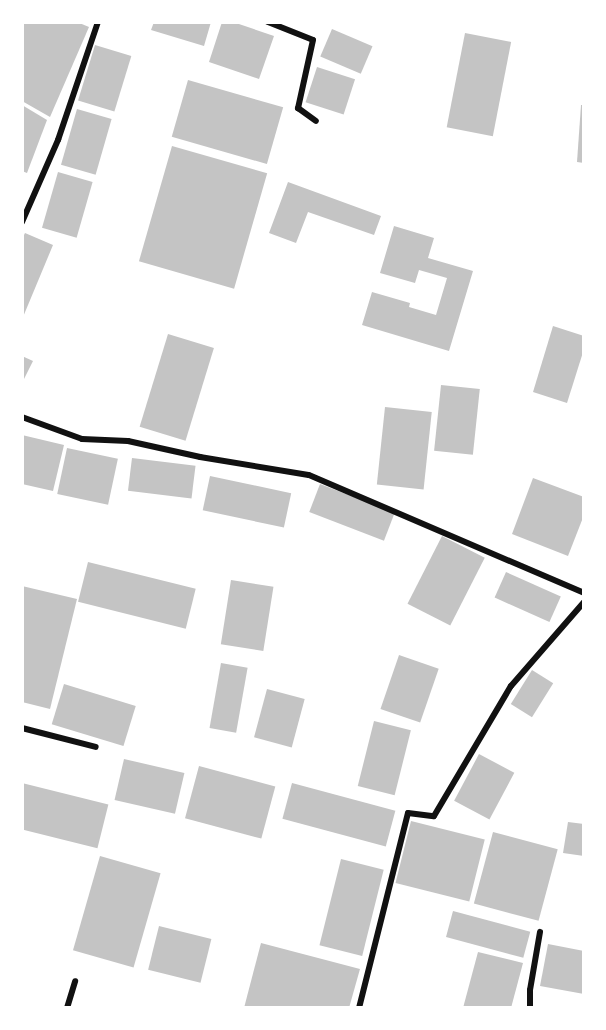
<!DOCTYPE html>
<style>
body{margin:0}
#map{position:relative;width:606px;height:1030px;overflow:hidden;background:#fff;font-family:Karla,sans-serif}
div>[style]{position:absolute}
.building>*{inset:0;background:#c4c4c4;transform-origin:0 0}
.minor>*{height:6px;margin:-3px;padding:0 3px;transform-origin:3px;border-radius:3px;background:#111}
span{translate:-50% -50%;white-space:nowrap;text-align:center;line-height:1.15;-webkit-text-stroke:4.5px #fff;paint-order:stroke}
.frame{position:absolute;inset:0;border:24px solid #fff;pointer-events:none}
</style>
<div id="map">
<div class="building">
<i style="clip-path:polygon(22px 22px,77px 22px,89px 27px,50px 117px,22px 101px)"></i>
<i style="clip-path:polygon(154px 22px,211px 22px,204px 46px,151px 30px)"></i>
<i style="clip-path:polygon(222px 22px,233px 22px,274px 36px,259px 79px,209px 62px)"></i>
<i style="left:332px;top:29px;width:44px;height:30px;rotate:23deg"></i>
<i style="left:465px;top:33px;width:47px;height:96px;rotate:11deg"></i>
<i style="left:95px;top:45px;width:38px;height:58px;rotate:17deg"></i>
<i style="left:317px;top:67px;width:40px;height:37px;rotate:18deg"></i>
<i style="left:188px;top:80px;width:99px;height:59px;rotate:16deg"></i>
<i style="clip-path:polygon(22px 105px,47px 120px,27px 173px,22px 171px)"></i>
<i style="clip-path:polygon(581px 105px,584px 105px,584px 163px,577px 162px)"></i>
<i style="left:77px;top:109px;width:36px;height:58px;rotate:16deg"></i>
<i style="left:172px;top:146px;width:99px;height:120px;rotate:16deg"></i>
<i style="left:58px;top:172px;width:36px;height:58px;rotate:16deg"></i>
<i style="clip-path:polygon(288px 182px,381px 216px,374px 235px,308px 212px,296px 243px,269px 233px)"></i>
<i style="clip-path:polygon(394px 226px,434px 238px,428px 258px,473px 271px,449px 351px,362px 325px,372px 292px,410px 303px,409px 307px,436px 315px,447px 278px,419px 270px,415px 283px,380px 273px)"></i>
<i style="clip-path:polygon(25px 233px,53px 245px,23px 317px,22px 239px)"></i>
<i style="clip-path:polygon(553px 326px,584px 336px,584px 349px,567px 403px,533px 392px)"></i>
<i style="left:168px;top:334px;width:48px;height:97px;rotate:17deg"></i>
<i style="clip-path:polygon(22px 356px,33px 361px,22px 383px)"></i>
<i style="left:441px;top:385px;width:39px;height:66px;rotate:6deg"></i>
<i style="left:385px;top:407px;width:47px;height:78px;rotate:6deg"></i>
<i style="clip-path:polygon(22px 435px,64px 445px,53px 491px,22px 484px)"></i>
<i style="left:67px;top:448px;width:52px;height:47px;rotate:12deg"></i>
<i style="left:132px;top:458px;width:64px;height:33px;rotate:7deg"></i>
<i style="left:210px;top:476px;width:83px;height:35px;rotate:12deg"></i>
<i style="clip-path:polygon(533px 478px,584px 497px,584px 515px,568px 556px,512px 534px)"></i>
<i style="left:320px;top:484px;width:80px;height:30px;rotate:21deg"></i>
<i style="left:442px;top:536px;width:48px;height:76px;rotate:27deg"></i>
<i style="left:88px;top:562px;width:111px;height:41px;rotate:14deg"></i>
<i style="left:506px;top:572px;width:60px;height:28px;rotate:24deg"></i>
<i style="left:231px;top:580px;width:43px;height:65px;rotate:9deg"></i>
<i style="clip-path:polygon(22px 586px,77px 599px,50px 709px,22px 702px)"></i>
<i style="left:399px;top:655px;width:42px;height:57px;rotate:19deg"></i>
<i style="left:221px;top:663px;width:27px;height:66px;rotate:10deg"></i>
<i style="left:532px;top:670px;width:25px;height:40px;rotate:32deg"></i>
<i style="left:64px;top:684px;width:75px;height:42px;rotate:17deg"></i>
<i style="left:267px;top:689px;width:39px;height:50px;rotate:15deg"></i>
<i style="left:374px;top:721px;width:38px;height:67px;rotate:14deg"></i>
<i style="left:479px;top:754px;width:40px;height:53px;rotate:28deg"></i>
<i style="left:124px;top:759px;width:62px;height:42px;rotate:13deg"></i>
<i style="left:199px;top:766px;width:79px;height:54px;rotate:15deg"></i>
<i style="left:22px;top:783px;width:89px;height:45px;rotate:14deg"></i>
<i style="left:292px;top:783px;width:107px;height:37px;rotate:15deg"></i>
<i style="left:411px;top:821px;width:76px;height:64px;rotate:14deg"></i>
<i style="clip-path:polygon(568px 822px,584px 824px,584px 856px,563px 853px)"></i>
<i style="left:493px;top:832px;width:67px;height:74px;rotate:15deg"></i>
<i style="left:100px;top:856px;width:63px;height:98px;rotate:16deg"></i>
<i style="left:341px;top:859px;width:44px;height:89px;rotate:14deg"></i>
<i style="left:453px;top:911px;width:80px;height:27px;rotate:15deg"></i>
<i style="left:159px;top:926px;width:54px;height:45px;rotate:14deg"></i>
<i style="clip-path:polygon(261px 943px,360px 969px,349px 1008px,244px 1008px)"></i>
<i style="clip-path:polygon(548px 944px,584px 951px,584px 994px,540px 986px)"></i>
<i style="clip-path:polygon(478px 952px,523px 963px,511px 1008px,463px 1008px)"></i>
</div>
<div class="minor">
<i style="left:268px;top:22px;width:48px;rotate:21.8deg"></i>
<i style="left:313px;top:40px;width:70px;rotate:102.4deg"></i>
<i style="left:298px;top:108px;width:22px;rotate:36deg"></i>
<i style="left:22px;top:222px;width:90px;rotate:-66.3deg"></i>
<i style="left:58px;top:140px;width:125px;rotate:-71.3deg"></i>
<i style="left:22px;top:417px;width:64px;rotate:20.1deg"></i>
<i style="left:82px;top:439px;width:46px;rotate:2.5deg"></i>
<i style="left:128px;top:441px;width:74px;rotate:12.5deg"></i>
<i style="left:200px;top:457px;width:110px;rotate:9.4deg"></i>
<i style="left:309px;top:475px;width:299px;rotate:23.2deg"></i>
<i style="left:22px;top:728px;width:76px;rotate:14.4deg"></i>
<i style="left:67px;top:1008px;width:28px;rotate:-73deg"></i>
<i style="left:359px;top:1008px;width:201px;rotate:-75.9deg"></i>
<i style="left:408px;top:813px;width:26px;rotate:7deg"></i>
<i style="left:434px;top:816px;width:151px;rotate:-59.4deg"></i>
<i style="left:511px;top:686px;width:111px;rotate:-49deg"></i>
<i style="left:530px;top:1008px;width:18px;rotate:-90deg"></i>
<i style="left:530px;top:990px;width:59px;rotate:-80.2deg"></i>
</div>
<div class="frame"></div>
</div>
